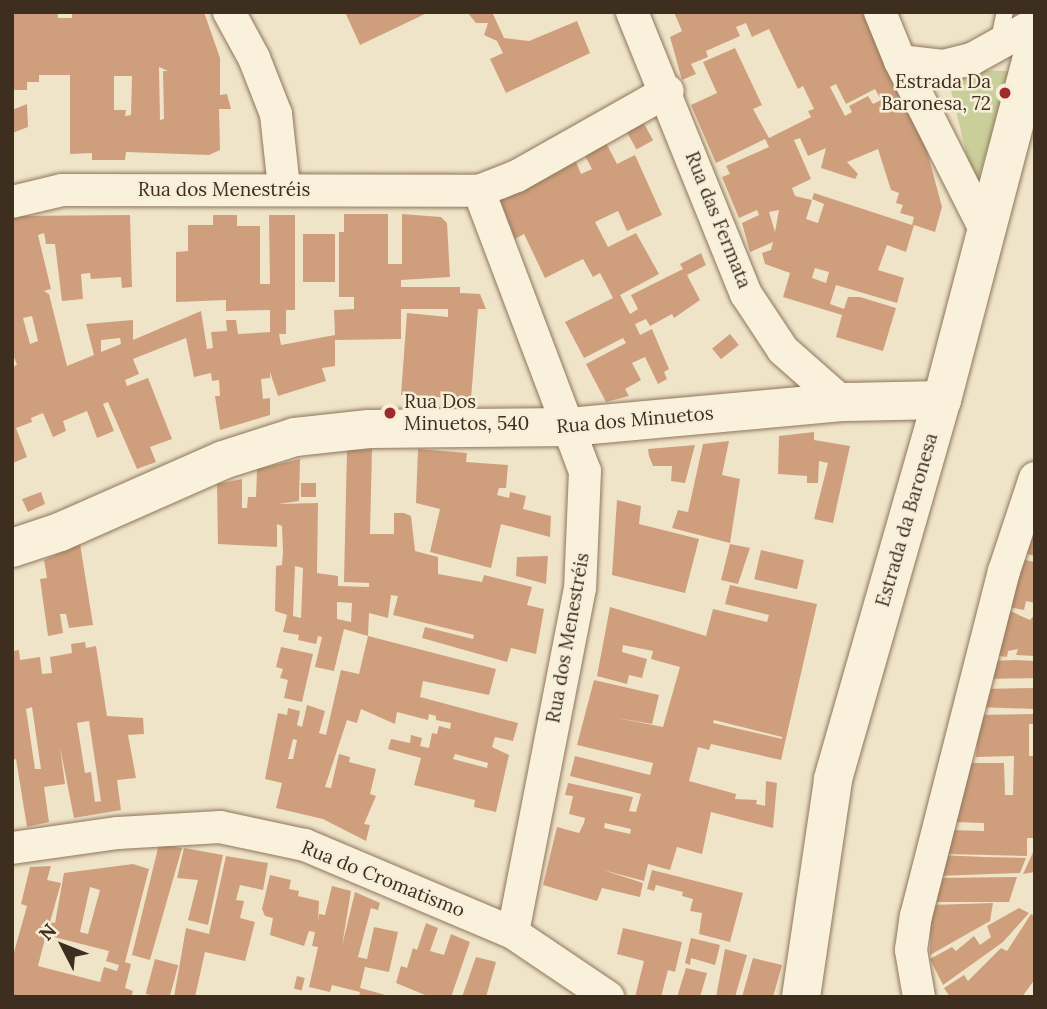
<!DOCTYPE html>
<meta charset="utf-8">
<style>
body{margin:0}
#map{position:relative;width:1047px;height:1009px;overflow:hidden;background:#f0e4c8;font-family:Lora,serif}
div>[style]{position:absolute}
.green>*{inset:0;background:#c9cf9b}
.building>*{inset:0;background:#cf9f7d;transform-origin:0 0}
.roads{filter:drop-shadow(0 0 2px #8d765c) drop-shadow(0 0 2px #8d765c)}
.lane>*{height:16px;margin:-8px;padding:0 8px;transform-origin:8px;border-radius:8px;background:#faf1dc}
.street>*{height:32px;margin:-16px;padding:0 16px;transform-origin:16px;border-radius:16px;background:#faf1dc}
.secondary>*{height:38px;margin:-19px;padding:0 19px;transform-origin:19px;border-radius:19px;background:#faf1dc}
.dots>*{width:19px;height:19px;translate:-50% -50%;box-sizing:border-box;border:4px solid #f7eed8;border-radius:50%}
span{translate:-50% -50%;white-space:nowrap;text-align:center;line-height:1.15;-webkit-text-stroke:5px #f7eed8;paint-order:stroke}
.poi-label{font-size:19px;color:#3d2e20}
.right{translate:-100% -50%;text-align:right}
.left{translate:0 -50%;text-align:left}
.street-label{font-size:19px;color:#3d2e20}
.frame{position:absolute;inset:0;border:14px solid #3d2e20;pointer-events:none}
.north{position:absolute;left:28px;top:911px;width:70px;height:70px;-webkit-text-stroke:5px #f7eed8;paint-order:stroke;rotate:312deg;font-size:19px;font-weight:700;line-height:28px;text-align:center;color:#3d2e20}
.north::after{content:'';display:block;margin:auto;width:24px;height:32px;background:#3d2e20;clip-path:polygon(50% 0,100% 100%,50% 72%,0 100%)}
</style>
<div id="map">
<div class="green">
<i style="clip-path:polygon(946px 70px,1012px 71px,975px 189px)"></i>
</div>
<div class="building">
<i style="clip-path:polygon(evenodd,12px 12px,58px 13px,58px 18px,72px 18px,72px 14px,204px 12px,220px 58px,220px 95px,227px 94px,231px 109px,219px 109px,220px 150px,209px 155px,126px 152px,125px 160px,92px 160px,92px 153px,70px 154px,70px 75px,39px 75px,39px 82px,27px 82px,27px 90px,12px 90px,12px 12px,159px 67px,168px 71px,163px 71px,164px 119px,160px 120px,159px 67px,12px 12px,114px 76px,132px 76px,131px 115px,125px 116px,126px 110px,114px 110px,114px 76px)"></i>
<i style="clip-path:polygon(345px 12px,429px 12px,360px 45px)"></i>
<i style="clip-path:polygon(467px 12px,492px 12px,504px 38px,529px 41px,577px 21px,590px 53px,506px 93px,490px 59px,503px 53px,497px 41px,484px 35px,488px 23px,476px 23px)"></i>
<i style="clip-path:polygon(evenodd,674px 12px,862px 12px,922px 132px,942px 207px,935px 232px,914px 225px,906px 252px,887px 245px,878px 270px,904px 278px,897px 303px,836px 285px,830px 304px,844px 309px,848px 297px,860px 297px,896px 308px,883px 351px,836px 337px,842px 315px,783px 297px,790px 273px,765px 264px,762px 253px,771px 250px,773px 242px,750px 252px,742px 223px,759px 215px,757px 210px,739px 218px,722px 177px,730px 174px,726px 166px,769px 147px,765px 139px,716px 163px,691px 105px,717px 93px,703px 62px,735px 48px,762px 105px,753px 109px,769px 138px,811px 117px,808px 111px,814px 109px,803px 86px,798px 89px,769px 29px,752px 37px,746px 23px,736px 27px,740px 36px,706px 51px,708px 57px,691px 64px,696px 74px,682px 80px,670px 37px,682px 31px,674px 12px,836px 84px,846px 104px,875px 89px,881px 100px,873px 104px,868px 96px,849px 106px,852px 112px,845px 116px,830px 87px,836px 84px,674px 12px,800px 138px,808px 156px,826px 148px,821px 168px,855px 179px,858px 174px,847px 162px,878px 149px,891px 190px,899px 193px,896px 203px,903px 205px,900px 213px,914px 217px,912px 225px,814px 193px,812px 199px,824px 204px,818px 223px,806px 219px,812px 200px,795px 196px,792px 188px,811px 179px,794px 140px,800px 138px,674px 12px,779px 210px,775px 232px,769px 212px,779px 210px,674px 12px,815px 268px,829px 272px,826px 283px,812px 278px,815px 268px)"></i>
<i style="clip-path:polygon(27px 104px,28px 127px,12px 133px,12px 110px)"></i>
<i style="left:643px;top:122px;width:21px;height:19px;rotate:61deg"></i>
<i style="clip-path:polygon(605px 141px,617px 164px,635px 155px,662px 215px,627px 231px,618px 211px,595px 222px,608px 247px,636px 233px,659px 274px,620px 295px,630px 314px,638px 309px,631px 295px,683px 269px,680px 264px,701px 253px,706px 265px,687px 275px,700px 300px,674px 318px,672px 314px,650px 326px,646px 319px,635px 324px,640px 335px,652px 329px,669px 369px,664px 372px,667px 379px,658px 384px,645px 357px,632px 363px,641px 380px,625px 389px,629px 396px,606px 402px,586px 364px,626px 343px,623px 338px,584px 358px,565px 322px,613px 298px,600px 273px,593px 277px,583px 259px,545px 278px,524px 234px,515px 239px,498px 195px,574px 157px,581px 174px,592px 169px,583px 152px)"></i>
<i style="clip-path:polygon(evenodd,344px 214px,388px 214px,388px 264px,402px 264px,402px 214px,441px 217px,447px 223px,450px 277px,401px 280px,401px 287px,460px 287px,460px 293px,480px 294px,486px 309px,478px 309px,471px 399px,401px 395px,407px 313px,448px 317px,448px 309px,401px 309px,401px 339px,335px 340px,335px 366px,322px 368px,326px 381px,278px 396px,270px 372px,270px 378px,261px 379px,263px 399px,270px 398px,270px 415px,220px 430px,215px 396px,220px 396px,219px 380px,212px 381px,211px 373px,194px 377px,186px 338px,133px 359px,139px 374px,125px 380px,127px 386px,148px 378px,172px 439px,150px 447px,156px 462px,137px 469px,108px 402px,103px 404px,114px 431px,97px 438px,87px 411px,63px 421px,66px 431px,53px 437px,43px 413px,31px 418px,32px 422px,16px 428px,27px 457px,13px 463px,12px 367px,17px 365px,12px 352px,12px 216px,130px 215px,132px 287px,122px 288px,121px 277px,91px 279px,90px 273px,81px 274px,83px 299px,62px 301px,55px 244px,46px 244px,44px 233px,38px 235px,51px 289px,44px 291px,49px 294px,67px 366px,94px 355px,86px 324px,133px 320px,133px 340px,201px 311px,207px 349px,213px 348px,211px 332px,227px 331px,226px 320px,236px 320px,238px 334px,270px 332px,270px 310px,226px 311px,226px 300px,176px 302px,176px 252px,188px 251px,188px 225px,213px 225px,213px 215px,237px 215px,237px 226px,260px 226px,260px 284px,270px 284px,269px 215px,295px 215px,295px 310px,286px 310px,286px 334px,279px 334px,281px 345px,335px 335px,334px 310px,354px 309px,354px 297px,339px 297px,339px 232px,344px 232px,344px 214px,32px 316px,38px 341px,30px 344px,23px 318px,32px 316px,344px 214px,120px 338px,121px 344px,101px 352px,101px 340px,120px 338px)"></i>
<i style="left:303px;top:234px;width:32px;height:48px"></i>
<i style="left:730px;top:334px;width:14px;height:23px;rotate:51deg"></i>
<i style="clip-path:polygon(814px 432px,814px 440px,850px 446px,833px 523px,814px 519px,828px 463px,819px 461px,818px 483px,807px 483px,807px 476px,778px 474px,779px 436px)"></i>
<i style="clip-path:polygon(729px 441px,722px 475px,740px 479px,730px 543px,672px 528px,678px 510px,688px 512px,703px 444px)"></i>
<i style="clip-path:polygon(695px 445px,685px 483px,671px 481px,672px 466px,653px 466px,649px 456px,648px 449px)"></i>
<i style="clip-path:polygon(evenodd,372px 449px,370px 534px,394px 534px,394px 513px,404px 513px,411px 516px,415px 551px,438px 557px,438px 574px,482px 582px,484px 575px,532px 587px,527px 605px,544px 609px,536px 654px,511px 648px,507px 662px,422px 638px,425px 627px,473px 639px,474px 635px,393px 615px,398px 596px,391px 595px,388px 618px,369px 613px,368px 636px,496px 669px,489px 695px,423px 681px,420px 697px,518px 723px,513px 741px,495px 737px,492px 747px,509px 755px,496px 812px,474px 807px,475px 800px,414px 785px,421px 758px,388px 749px,391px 739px,410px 743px,411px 735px,422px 738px,420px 746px,429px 748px,432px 733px,437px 734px,439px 726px,450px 729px,451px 723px,436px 720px,436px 716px,429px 714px,428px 720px,397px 712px,395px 724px,361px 709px,357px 723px,347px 720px,325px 787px,331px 788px,339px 754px,350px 757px,349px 762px,376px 769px,370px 794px,376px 796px,364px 824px,370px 825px,366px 841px,323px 819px,276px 808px,282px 783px,265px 779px,278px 713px,287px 715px,288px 708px,300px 711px,297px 725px,302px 727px,307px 705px,325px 711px,319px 733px,326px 735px,341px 670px,359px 674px,368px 636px,344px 629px,334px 671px,315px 667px,322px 637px,318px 636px,316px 644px,298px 640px,299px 635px,283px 632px,287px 615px,275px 611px,276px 566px,282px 565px,283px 552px,282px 526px,277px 524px,277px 547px,218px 544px,217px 484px,242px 479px,242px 508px,247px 508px,248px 497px,256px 497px,257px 469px,300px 459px,299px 501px,278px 504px,318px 503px,317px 573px,338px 576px,338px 586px,369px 587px,369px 583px,344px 582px,347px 450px,372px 449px,295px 566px,303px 568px,301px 618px,293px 616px,295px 566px,372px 449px,337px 602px,352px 603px,351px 622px,337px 619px,337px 602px,372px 449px,293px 739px,297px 740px,293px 759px,288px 759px,293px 739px,372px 449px,455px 754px,488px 763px,487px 768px,453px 759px,455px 754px)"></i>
<i style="clip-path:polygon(418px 449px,467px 453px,466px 462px,508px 465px,506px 488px,499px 488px,497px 495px,509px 498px,510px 492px,526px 496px,523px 509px,551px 516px,550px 537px,501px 524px,491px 568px,430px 552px,440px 509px,416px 503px)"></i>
<i style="left:301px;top:483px;width:15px;height:14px"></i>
<i style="clip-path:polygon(41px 492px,45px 504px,28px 512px,22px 499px)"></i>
<i style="clip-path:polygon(617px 500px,641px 506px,639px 524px,699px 539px,685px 593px,612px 575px)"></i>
<i style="clip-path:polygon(1034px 522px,1035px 522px,1035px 556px,1027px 554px)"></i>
<i style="clip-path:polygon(80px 544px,93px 625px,69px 628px,66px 614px,60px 614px,63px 633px,48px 636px,40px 579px,47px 578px,44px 560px)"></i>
<i style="clip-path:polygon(730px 544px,750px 548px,738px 584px,721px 580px)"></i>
<i style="left:761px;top:550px;width:44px;height:30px;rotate:13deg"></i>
<i style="clip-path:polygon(548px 556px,546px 584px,516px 576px,517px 557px)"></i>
<i style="clip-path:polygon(1025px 560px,1035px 562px,1035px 603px,1026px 601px,1024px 610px,1009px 607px)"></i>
<i style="clip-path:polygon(evenodd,730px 585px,817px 604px,781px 760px,711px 744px,709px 750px,698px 747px,689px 781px,736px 794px,735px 799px,757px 800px,756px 804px,765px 806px,766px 781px,777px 783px,773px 828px,711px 812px,702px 854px,677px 847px,670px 870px,648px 864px,644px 881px,603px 870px,643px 883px,640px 897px,602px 888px,597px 901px,543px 885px,557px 827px,579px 833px,584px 823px,585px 818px,569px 814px,573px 796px,565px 795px,568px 783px,633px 797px,629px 811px,636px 812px,641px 794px,570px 776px,575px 756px,650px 775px,653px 763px,577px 745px,594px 680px,659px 695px,652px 724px,612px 717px,663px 727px,680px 667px,651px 659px,653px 651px,623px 645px,622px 652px,647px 659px,642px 678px,629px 675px,627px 684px,597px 676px,610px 607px,706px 636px,713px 609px,767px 622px,769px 615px,725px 604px,730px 585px,714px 720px,782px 737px,782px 739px,713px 723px,714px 720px,730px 585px,605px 823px,631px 829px,630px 834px,604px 828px,605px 823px)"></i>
<i style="clip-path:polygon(1008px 610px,1030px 620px,1035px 614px,1035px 656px,1016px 655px,1018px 649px,1008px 651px,1007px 657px,993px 655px)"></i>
<i style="clip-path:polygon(evenodd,85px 642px,86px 648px,96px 646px,107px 716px,143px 718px,144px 734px,128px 735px,136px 778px,117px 780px,121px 810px,74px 818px,60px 747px,65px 784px,44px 787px,49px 822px,27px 827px,16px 759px,12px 760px,12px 651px,19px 650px,20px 660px,40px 657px,42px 674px,52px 673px,50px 657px,72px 653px,71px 644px,85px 642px,32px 707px,41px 769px,35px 769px,26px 709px,32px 707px,85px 642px,89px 721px,101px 801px,95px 802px,91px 772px,85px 773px,77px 723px,89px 721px)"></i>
<i style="clip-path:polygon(281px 647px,313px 654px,302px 702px,284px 698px,288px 680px,280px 678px,283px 669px,276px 667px)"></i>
<i style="clip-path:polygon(1015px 660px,1035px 661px,1035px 678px,986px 679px,991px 661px)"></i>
<i style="clip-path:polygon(1035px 688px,1035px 709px,978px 707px,983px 689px)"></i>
<i style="clip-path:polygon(1034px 714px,1033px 724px,1029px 724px,1029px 756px,1035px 756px,1035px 838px,1027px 838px,1027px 856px,946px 854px,951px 830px,984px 831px,984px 823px,954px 822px,971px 763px,1004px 763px,1005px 795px,1013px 795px,1014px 756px,976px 757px,979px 715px)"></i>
<i style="clip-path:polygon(159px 844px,182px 848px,150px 960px,132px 955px)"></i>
<i style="clip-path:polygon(184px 848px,223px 855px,208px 925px,188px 920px,198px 880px,177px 878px)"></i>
<i style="clip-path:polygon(1035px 848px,1035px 872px,1023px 874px)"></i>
<i style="clip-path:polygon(939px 855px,985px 857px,1026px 858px,1020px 873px,937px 876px)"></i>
<i style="clip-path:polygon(226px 856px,268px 863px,263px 890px,240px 885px,236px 900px,244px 901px,240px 918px,255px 922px,245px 961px,205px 952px,195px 997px,174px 997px,186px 928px,209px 934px)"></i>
<i style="clip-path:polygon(evenodd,133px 864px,149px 869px,125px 962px,131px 964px,125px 988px,133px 991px,131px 997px,12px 997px,12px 959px,27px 906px,21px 904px,30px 867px,51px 866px,47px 880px,61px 883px,50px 922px,55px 923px,64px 873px,133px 864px,90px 887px,100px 890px,88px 934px,80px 932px,90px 887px,133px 864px,46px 935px,109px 951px,106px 961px,119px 965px,117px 971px,104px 967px,100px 982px,38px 966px,46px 935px)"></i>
<i style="clip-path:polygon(652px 870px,743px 893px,730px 942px,699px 934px,702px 913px,690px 911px,693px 899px,682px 896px,683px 892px,656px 885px,654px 891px,647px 889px)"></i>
<i style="clip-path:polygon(270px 875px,291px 880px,289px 889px,299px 891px,298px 896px,319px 901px,318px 922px,319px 914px,325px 915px,332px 886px,351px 891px,342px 946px,355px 892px,380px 903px,378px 910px,371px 908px,358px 957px,367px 959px,374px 927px,398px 932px,389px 972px,365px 967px,360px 988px,393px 997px,359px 997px,360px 992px,332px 985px,330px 992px,309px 987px,318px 947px,312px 946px,315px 932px,309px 931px,304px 946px,270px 935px,273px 918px,265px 916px,262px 909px)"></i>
<i style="clip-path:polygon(1017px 877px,1009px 902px,932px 902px,933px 878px)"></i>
<i style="clip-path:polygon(993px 903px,990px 921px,930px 955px,931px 905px)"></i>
<i style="clip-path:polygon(1019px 908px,1029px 913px,1003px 942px,943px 985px,930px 959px,952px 947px,956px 951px,974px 936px,980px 945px,991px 937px,987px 926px)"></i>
<i style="clip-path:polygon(1031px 914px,1035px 916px,1035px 979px,1022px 997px,950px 997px,944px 988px,964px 975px,968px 981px,1001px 948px,1007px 951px)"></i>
<i style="clip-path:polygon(426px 923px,438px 928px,430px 951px,444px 955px,451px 934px,470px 942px,451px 997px,430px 997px,396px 983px,401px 966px,407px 968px,413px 948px,417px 950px)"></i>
<i style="clip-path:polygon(623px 928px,682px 942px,675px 972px,668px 970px,661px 997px,635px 997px,644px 961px,617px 954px)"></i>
<i style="clip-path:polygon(691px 938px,720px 945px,715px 965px,691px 958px,690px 965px,685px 963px)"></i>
<i style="clip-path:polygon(725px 949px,747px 955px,735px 997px,716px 997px)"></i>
<i style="clip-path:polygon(476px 957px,496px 962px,486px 997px,462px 997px)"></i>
<i style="clip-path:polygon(753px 958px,782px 965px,773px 997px,742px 997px)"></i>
<i style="left:155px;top:959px;width:24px;height:36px;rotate:15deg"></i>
<i style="clip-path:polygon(686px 968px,707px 973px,700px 997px,677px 997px)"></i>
<i style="left:297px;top:976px;width:8px;height:13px;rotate:14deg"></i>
</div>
<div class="roads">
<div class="lane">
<i style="left:998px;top:44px;width:33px;rotate:-78deg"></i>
</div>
<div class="street">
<i style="left:229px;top:12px;width:52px;rotate:61.5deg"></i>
<i style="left:254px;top:58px;width:60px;rotate:68.6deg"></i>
<i style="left:276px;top:114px;width:74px;rotate:83.8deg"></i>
<i style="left:632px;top:12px;width:304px;rotate:68deg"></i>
<i style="left:746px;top:294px;width:67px;rotate:56.5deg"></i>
<i style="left:783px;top:350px;width:79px;rotate:41.4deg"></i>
<i style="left:880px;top:12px;width:53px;rotate:67.8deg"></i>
<i style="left:900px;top:61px;width:43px;rotate:6.6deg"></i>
<i style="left:943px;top:66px;width:30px;rotate:-14deg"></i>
<i style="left:972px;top:59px;width:72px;rotate:-29.1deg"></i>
<i style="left:900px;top:61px;width:193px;rotate:63.2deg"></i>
<i style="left:479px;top:191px;width:299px;rotate:69.3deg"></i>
<i style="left:585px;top:471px;width:117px;rotate:92.4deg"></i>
<i style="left:580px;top:588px;width:351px;rotate:101deg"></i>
<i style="left:12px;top:202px;width:51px;rotate:-13.5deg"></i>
<i style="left:62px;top:190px;width:417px;rotate:0.1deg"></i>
<i style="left:479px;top:191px;width:41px;rotate:-21.5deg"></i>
<i style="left:517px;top:176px;width:173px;rotate:-29.4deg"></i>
<i style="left:12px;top:848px;width:107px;rotate:-8.1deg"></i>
<i style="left:118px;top:833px;width:102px;rotate:-3.4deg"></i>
<i style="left:220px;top:827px;width:87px;rotate:12deg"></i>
<i style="left:305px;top:845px;width:226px;rotate:22.9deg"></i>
<i style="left:513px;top:933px;width:115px;rotate:34deg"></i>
<i style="left:919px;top:997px;width:48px;rotate:-99.7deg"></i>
<i style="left:911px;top:950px;width:34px;rotate:-82deg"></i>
<i style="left:916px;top:916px;width:356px;rotate:-75.7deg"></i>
<i style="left:1004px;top:571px;width:98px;rotate:-71.6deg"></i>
</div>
<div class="secondary">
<i style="left:12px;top:548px;width:51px;rotate:-18.4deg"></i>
<i style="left:60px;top:532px;width:178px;rotate:-23.8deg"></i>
<i style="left:223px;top:460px;width:76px;rotate:-17.7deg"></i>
<i style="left:295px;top:437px;width:74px;rotate:-6.2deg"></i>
<i style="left:369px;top:429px;width:200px;rotate:-0.6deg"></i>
<i style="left:569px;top:427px;width:274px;rotate:-5.2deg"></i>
<i style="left:842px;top:402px;width:100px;rotate:-1.1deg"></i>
<i style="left:801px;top:997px;width:220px;rotate:-81.6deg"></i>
<i style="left:833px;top:779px;width:394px;rotate:-74deg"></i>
<i style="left:942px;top:400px;width:366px;rotate:-75.3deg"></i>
</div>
</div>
<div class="dots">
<i style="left:1005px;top:93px;background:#9e2a2b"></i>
<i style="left:390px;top:413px;background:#9e2a2b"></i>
</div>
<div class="poi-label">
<span class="right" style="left:991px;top:93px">Estrada Da<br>Baronesa, 72</span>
<span class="left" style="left:404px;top:413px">Rua Dos<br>Minuetos, 540</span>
</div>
<div class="street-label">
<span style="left:224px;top:190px">Rua dos Menestréis</span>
<span style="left:718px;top:220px;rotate:68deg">Rua das Fermata</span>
<span style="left:635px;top:420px;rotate:-5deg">Rua dos Minuetos</span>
<span style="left:907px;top:520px;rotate:-74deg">Estrada da Baronesa</span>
<span style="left:568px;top:638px;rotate:-80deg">Rua dos Menestréis</span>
<span style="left:383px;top:879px;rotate:22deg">Rua do Cromatismo</span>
</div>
<div class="frame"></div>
<div class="north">N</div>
</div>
